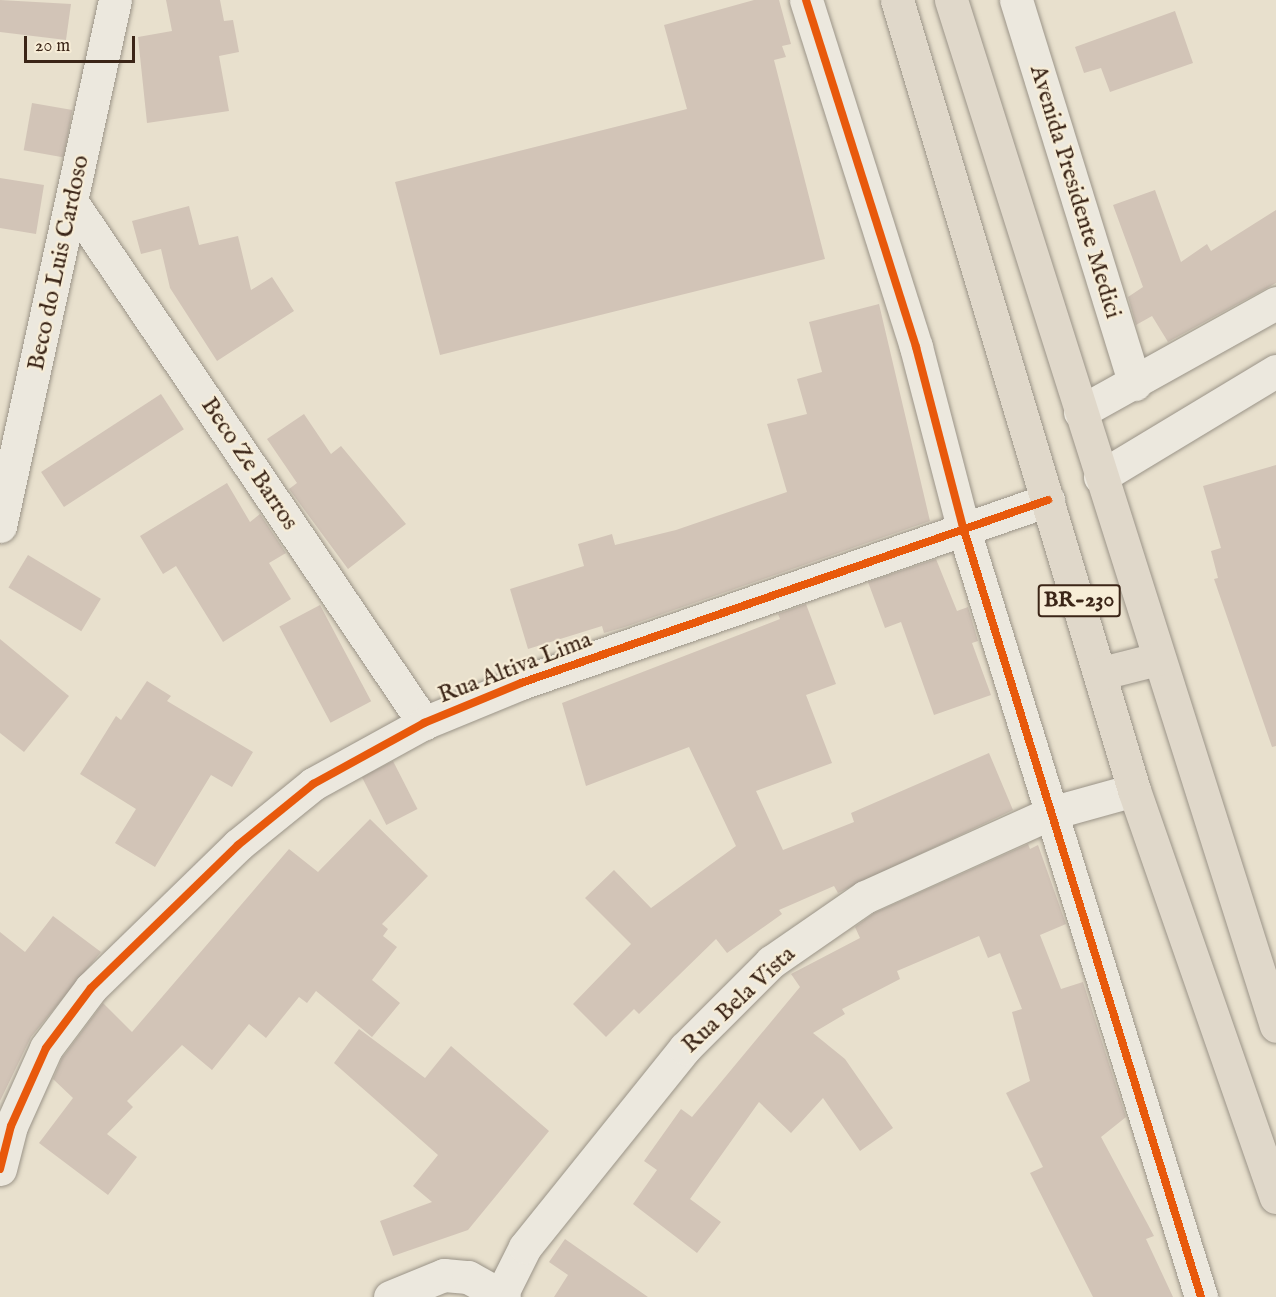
<!DOCTYPE html>
<style>
body{margin:0}
#map{position:relative;width:1276px;height:1297px;overflow:hidden;background:#e8e0cd;font-family:"IM FELL English",serif}
div>[style]{position:absolute}
.building>*{inset:0;background:#d2c4b7;transform-origin:0 0}
.roads{filter:drop-shadow(0 0 2px #9b9488) drop-shadow(0 0 2px #9b9488)}
.minor>*{height:33px;margin:-16.5px;padding:0 16.5px;transform-origin:16.5px;border-radius:16.5px;background:#ece8de}
.primary>*{height:33px;margin:-16.5px;padding:0 16.5px;transform-origin:16.5px;border-radius:16.5px;background:#e0d8ca}
.cycleway>*{height:8px;margin:-4px;padding:0 4px;transform-origin:4px;border-radius:4px;background:#e8590c}
span{translate:-50% -50%;white-space:nowrap;text-align:center;line-height:1.15;-webkit-text-stroke:4.5px #f7edd7;paint-order:stroke}
.shield-label span{padding:2px 4px;background:#f7edd7;border:2px solid;border-radius:4px;-webkit-text-stroke-width:0}
.shield-label{font-size:22px;color:#3b2517;font-weight:700}
.street-label{font-size:24px;color:#3b2517}
.scale{position:absolute;left:24px;top:36px;width:111px;height:27px;box-sizing:border-box;border:3px solid #3b2517;border-top:0;padding-left:8px;font-size:18px;line-height:21px;white-space:nowrap;color:#3b2517;-webkit-text-stroke:4px #f7edd7;paint-order:stroke}
</style>
<div id="map">
<div class="building">
<i style="clip-path:polygon(0 0,71px 4px,66px 40px,0 32px)"></i>
<i style="clip-path:polygon(166px 0,220px 0,224px 21px,233px 20px,239px 52px,219px 56px,229px 111px,147px 123px,138px 37px,172px 31px)"></i>
<i style="clip-path:polygon(754px 0,779px 0,791px 44px,782px 46px,786px 57px,774px 60px,825px 259px,440px 355px,395px 182px,687px 109px,664px 25px)"></i>
<i style="clip-path:polygon(1175px 11px,1193px 63px,1110px 92px,1101px 68px,1084px 73px,1075px 47px)"></i>
<i style="left:32px;top:103px;width:41px;height:48px;rotate:10deg"></i>
<i style="clip-path:polygon(0 178px,44px 185px,36px 234px,0 228px)"></i>
<i style="clip-path:polygon(1155px 190px,1181px 262px,1207px 244px,1211px 251px,1276px 210px,1276px 283px,1168px 342px,1152px 316px,1136px 325px,1128px 297px,1143px 287px,1113px 205px)"></i>
<i style="clip-path:polygon(189px 206px,199px 245px,238px 236px,251px 290px,272px 277px,294px 311px,217px 361px,170px 288px,161px 249px,141px 254px,132px 221px)"></i>
<i style="clip-path:polygon(879px 304px,930px 521px,625px 627px,604px 633px,602px 626px,528px 649px,510px 589px,584px 566px,578px 544px,612px 534px,615px 545px,676px 530px,787px 492px,767px 424px,807px 414px,797px 379px,822px 372px,809px 322px)"></i>
<i style="left:161px;top:394px;width:42px;height:143px;rotate:57deg"></i>
<i style="clip-path:polygon(304px 414px,331px 454px,341px 446px,406px 524px,348px 569px,289px 489px,297px 483px,267px 439px)"></i>
<i style="clip-path:polygon(1276px 465px,1276px 746px,1272px 747px,1214px 579px,1218px 578px,1211px 551px,1221px 548px,1203px 486px)"></i>
<i style="clip-path:polygon(227px 483px,250px 522px,260px 514px,286px 553px,269px 563px,291px 599px,223px 642px,176px 566px,163px 574px,140px 536px)"></i>
<i style="left:28px;top:555px;width:85px;height:38px;rotate:31deg"></i>
<i style="clip-path:polygon(936px 559px,957px 611px,968px 607px,978px 641px,972px 643px,991px 695px,934px 715px,901px 622px,885px 628px,868px 582px)"></i>
<i style="clip-path:polygon(806px 604px,836px 684px,806px 695px,832px 763px,756px 791px,783px 850px,854px 822px,851px 813px,989px 753px,1013px 810px,838px 893px,834px 886px,779px 910px,782px 914px,727px 953px,716px 939px,639px 1014px,634px 1009px,606px 1037px,573px 1004px,631px 944px,585px 898px,614px 870px,651px 908px,736px 846px,689px 747px,586px 786px,562px 703px,780px 619px,778px 614px)"></i>
<i style="left:320px;top:605px;width:109px;height:46px;rotate:62deg"></i>
<i style="clip-path:polygon(0 639px,69px 696px,24px 752px,0 733px)"></i>
<i style="clip-path:polygon(147px 681px,171px 696px,167px 701px,253px 752px,232px 787px,211px 775px,155px 867px,115px 843px,136px 809px,80px 774px,116px 716px,121px 720px)"></i>
<i style="left:393px;top:761px;width:54px;height:35px;rotate:63deg"></i>
<i style="clip-path:polygon(370px 819px,428px 876px,382px 924px,388px 929px,383px 936px,397px 947px,372px 980px,400px 1003px,372px 1037px,316px 991px,307px 1003px,299px 997px,266px 1038px,249px 1024px,212px 1070px,182px 1045px,127px 1101px,133px 1107px,107px 1134px,137px 1157px,108px 1195px,39px 1143px,73px 1098px,53px 1079px,62px 1058px,103px 1003px,132px 1032px,289px 849px,318px 872px)"></i>
<i style="clip-path:polygon(1028px 844px,1030px 849px,1038px 845px,1066px 924px,1040px 935px,1061px 989px,1083px 982px,1126px 1117px,1101px 1137px,1154px 1236px,1146px 1239px,1173px 1297px,1093px 1297px,1030px 1173px,1043px 1167px,1006px 1093px,1030px 1081px,1012px 1012px,1022px 1009px,1000px 953px,988px 958px,979px 936px,897px 971px,900px 979px,842px 1009px,845px 1014px,813px 1033px,845px 1059px,893px 1128px,860px 1151px,823px 1098px,791px 1133px,759px 1102px,690px 1199px,721px 1222px,697px 1253px,633px 1204px,657px 1170px,644px 1161px,681px 1109px,692px 1117px,800px 987px,791px 974px,860px 938px,855px 927px,874px 913px)"></i>
<i style="clip-path:polygon(53px 916px,101px 952px,31px 1037px,0 1101px,0 932px,25px 952px)"></i>
<i style="clip-path:polygon(359px 1029px,425px 1078px,451px 1046px,549px 1131px,468px 1230px,393px 1256px,380px 1221px,432px 1202px,413px 1186px,438px 1155px,334px 1063px)"></i>
<i style="clip-path:polygon(565px 1239px,648px 1297px,554px 1297px,568px 1275px,549px 1262px)"></i>
</div>
<div class="roads">
<div class="minor">
<i style="left:806px;top:0;width:364px;rotate:72.4deg"></i>
<i style="left:916px;top:347px;width:186px;rotate:75.4deg"></i>
<i style="left:963px;top:527px;width:806px;rotate:72.82deg"></i>
<i style="left:1016px;top:0;width:402px;rotate:72.8deg"></i>
<i style="left:73px;top:204px;width:627px;rotate:55.93deg"></i>
<i style="left:1080px;top:412px;width:224px;rotate:-29.1deg"></i>
<i style="left:1100px;top:477px;width:205px;rotate:-31.1deg"></i>
<i style="left:0;top:526px;width:538px;rotate:-77.67deg"></i>
<i style="left:0;top:1169px;width:44px;rotate:-75.7deg"></i>
<i style="left:11px;top:1126px;width:85px;rotate:-65.8deg"></i>
<i style="left:46px;top:1048px;width:75px;rotate:-53.1deg"></i>
<i style="left:91px;top:988px;width:205px;rotate:-44.2deg"></i>
<i style="left:238px;top:845px;width:97px;rotate:-39.1deg"></i>
<i style="left:313px;top:784px;width:127px;rotate:-28.8deg"></i>
<i style="left:424px;top:723px;width:105px;rotate:-22.4deg"></i>
<i style="left:521px;top:683px;width:558px;rotate:-19.15deg"></i>
<i style="left:390px;top:1297px;width:58px;rotate:-22.2deg"></i>
<i style="left:444px;top:1275px;width:24px;rotate:5deg"></i>
<i style="left:468px;top:1277px;width:41px;rotate:29.1deg"></i>
<i style="left:500px;top:1297px;width:56px;rotate:-63.4deg"></i>
<i style="left:525px;top:1247px;width:255px;rotate:-51.2deg"></i>
<i style="left:685px;top:1048px;width:122px;rotate:-45deg"></i>
<i style="left:771px;top:962px;width:114px;rotate:-34.7deg"></i>
<i style="left:865px;top:897px;width:204px;rotate:-24.3deg"></i>
<i style="left:1051px;top:813px;width:86px;rotate:-15.5deg"></i>
</div>
<div class="primary">
<i style="left:897px;top:0;width:825px;rotate:73.3deg"></i>
<i style="left:1134px;top:790px;width:431px;rotate:70.8deg"></i>
<i style="left:951px;top:0;width:1076px;rotate:72.42deg"></i>
<i style="left:1102px;top:673px;width:57px;rotate:-14.3deg"></i>
</div>
</div>
<div class="cycleway">
<i style="left:806px;top:0;width:364px;rotate:72.4deg"></i>
<i style="left:916px;top:347px;width:186px;rotate:75.4deg"></i>
<i style="left:963px;top:527px;width:806px;rotate:72.82deg"></i>
<i style="left:0;top:1169px;width:44px;rotate:-75.7deg"></i>
<i style="left:11px;top:1126px;width:85px;rotate:-65.8deg"></i>
<i style="left:46px;top:1048px;width:75px;rotate:-53.1deg"></i>
<i style="left:91px;top:988px;width:205px;rotate:-44.2deg"></i>
<i style="left:238px;top:845px;width:97px;rotate:-39.1deg"></i>
<i style="left:313px;top:784px;width:127px;rotate:-28.8deg"></i>
<i style="left:424px;top:723px;width:105px;rotate:-22.4deg"></i>
<i style="left:521px;top:683px;width:558px;rotate:-19.15deg"></i>
</div>
<div class="shield-label">
<span style="left:1079px;top:601px">BR-230</span>
</div>
<div class="street-label">
<span style="left:1075px;top:192px;rotate:73deg">Avenida Presidente Medici</span>
<span style="left:59px;top:263px;rotate:-78deg">Beco do Luis Cardoso</span>
<span style="left:249px;top:464px;rotate:56deg">Beco Ze Barros</span>
<span style="left:515px;top:668px;rotate:-21deg">Rua Altiva Lima</span>
<span style="left:739px;top:1000px;rotate:-43deg">Rua Bela Vista</span>
</div>
<div class="scale">20 m</div>
</div>
